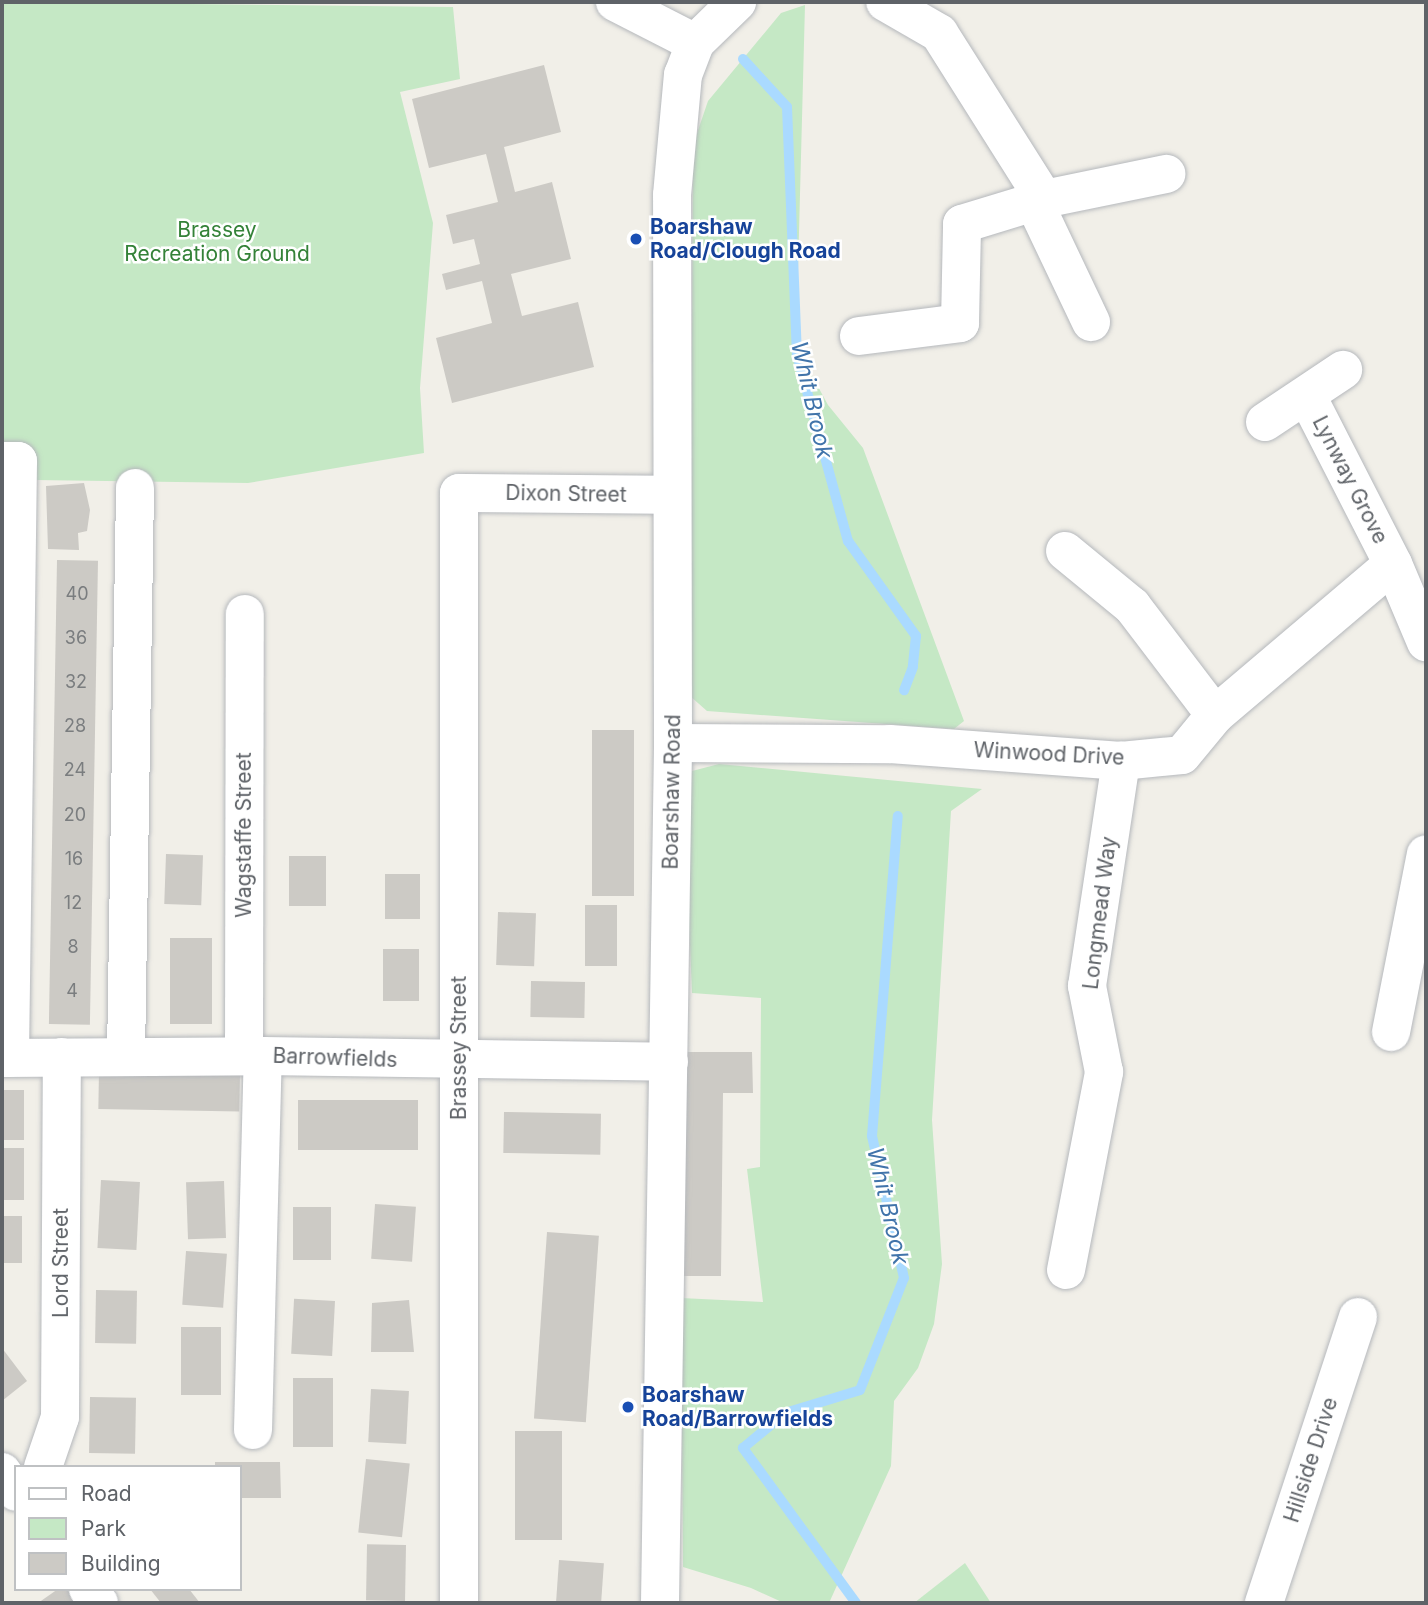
<!DOCTYPE html>
<style>
body{margin:0}
#map{position:relative;width:1428px;height:1605px;overflow:hidden;background:#f1efe8;font-family:Inter,sans-serif}
div>[style]{position:absolute}
.green>*{inset:0;background:#c5e8c5}
.stream>*{height:10px;margin:-5px;padding:0 5px;transform-origin:5px;border-radius:5px;background:#aadaff}
.building>*{inset:0;background:#cccac5;transform-origin:0 0}
.roads{filter:drop-shadow(0 0 2px #b5b8bc) drop-shadow(0 0 2px #b5b8bc)}
.minor>*{height:38px;margin:-19px;padding:0 19px;transform-origin:19px;border-radius:19px;background:#fff}
.dots>*{width:19px;height:19px;translate:-50% -50%;box-sizing:border-box;border:4px solid #fff;border-radius:50%}
span{translate:-50% -50%;white-space:nowrap;text-align:center;line-height:1.15;-webkit-text-stroke:5px #fff;paint-order:stroke}
.number-label{font-size:18px;color:#7a7d7f}
.number-label span{-webkit-text-stroke-width:0}
.transit-label{font-size:21px;color:#164399;font-weight:700}
.left{translate:0 -50%;text-align:left}
.park-label{font-size:21px;color:#348238}
.street-label{font-size:21px;color:#5f6368}
.water-label{font-size:23px;color:#4174aa;font-style:italic}
.frame{position:absolute;inset:0;border:4px solid #5f6368;pointer-events:none}
.legend{position:absolute;left:14px;top:1465px;width:228px;height:126px;box-sizing:border-box;background:#fff;border:2px solid #bfc1c3;margin:0;padding:9px 12px;list-style:none;font-size:21px;color:#5f6368}
.legend li{display:flex;align-items:center;gap:14px;height:35px}
.legend b{width:35px;border:2px solid #bfc1c3}
</style>
<div id="map">
<div class="green">
<i style="clip-path:polygon(2px 2px,453px 7px,460px 79px,400px 92px,433px 223px,420px 388px,424px 453px,248px 483px,35px 480px,2px 473px)"></i>
<i style="clip-path:polygon(805px 5px,796px 346px,828px 405px,863px 448px,964px 721px,954px 729px,707px 711px,690px 696px,693px 145px,708px 101px,781px 13px)"></i>
<i style="clip-path:polygon(719px 764px,982px 789px,951px 811px,932px 1120px,942px 1264px,934px 1324px,918px 1368px,894px 1401px,891px 1466px,829px 1603px,784px 1603px,751px 1588px,683px 1567px,681px 1298px,763px 1302px,747px 1169px,760px 1167px,761px 998px,692px 993px,684px 802px,692px 771px)"></i>
<i style="clip-path:polygon(965px 1563px,991px 1603px,914px 1603px)"></i>
</div>
<div class="stream">
<i style="left:743px;top:59px;width:65px;rotate:47.5deg"></i>
<i style="left:787px;top:107px;width:248px;rotate:87.7deg"></i>
<i style="left:797px;top:355px;width:193px;rotate:74.7deg"></i>
<i style="left:848px;top:541px;width:117px;rotate:54.4deg"></i>
<i style="left:916px;top:636px;width:31px;rotate:96deg"></i>
<i style="left:913px;top:667px;width:25px;rotate:111deg"></i>
<i style="left:856px;top:1603px;width:192px;rotate:-126.1deg"></i>
<i style="left:743px;top:1448px;width:55px;rotate:-39.8deg"></i>
<i style="left:785px;top:1413px;width:78px;rotate:-17deg"></i>
<i style="left:860px;top:1390px;width:120px;rotate:-68.6deg"></i>
<i style="left:904px;top:1278px;width:146px;rotate:-102.7deg"></i>
<i style="left:872px;top:1136px;width:321px;rotate:-85.4deg"></i>
</div>
<div class="building">
<i style="clip-path:polygon(544px 65px,561px 132px,504px 147px,515px 192px,552px 182px,571px 259px,511px 274px,522px 316px,578px 302px,594px 367px,452px 403px,436px 338px,492px 323px,482px 281px,446px 290px,442px 274px,480px 264px,474px 239px,453px 244px,446px 215px,498px 202px,486px 154px,429px 168px,412px 99px)"></i>
<i style="clip-path:polygon(84px 483px,90px 510px,87px 531px,78px 533px,79px 550px,48px 549px,46px 486px)"></i>
<i style="left:57px;top:560px;width:41px;height:464px;rotate:1deg"></i>
<i style="left:592px;top:730px;width:42px;height:166px"></i>
<i style="left:166px;top:854px;width:37px;height:50px;rotate:2deg"></i>
<i style="left:289px;top:856px;width:37px;height:50px"></i>
<i style="left:385px;top:874px;width:35px;height:45px"></i>
<i style="left:585px;top:905px;width:32px;height:61px"></i>
<i style="left:498px;top:912px;width:38px;height:53px;rotate:2deg"></i>
<i style="left:170px;top:938px;width:42px;height:86px"></i>
<i style="left:383px;top:949px;width:36px;height:52px"></i>
<i style="left:531px;top:981px;width:54px;height:36px;rotate:1deg"></i>
<i style="clip-path:polygon(679px 1052px,752px 1052px,753px 1093px,723px 1093px,721px 1276px,678px 1276px)"></i>
<i style="left:99px;top:1071px;width:141px;height:38px;rotate:1deg"></i>
<i style="left:2px;top:1090px;width:22px;height:50px"></i>
<i style="left:298px;top:1100px;width:120px;height:50px"></i>
<i style="left:504px;top:1112px;width:97px;height:41px;rotate:1deg"></i>
<i style="left:2px;top:1148px;width:22px;height:52px"></i>
<i style="left:101px;top:1180px;width:39px;height:68px;rotate:3deg"></i>
<i style="left:224px;top:1181px;width:57px;height:38px;rotate:88deg"></i>
<i style="left:375px;top:1204px;width:41px;height:55px;rotate:4deg"></i>
<i style="left:293px;top:1207px;width:38px;height:53px"></i>
<i style="left:2px;top:1216px;width:20px;height:47px"></i>
<i style="left:547px;top:1232px;width:52px;height:187px;rotate:4deg"></i>
<i style="left:186px;top:1251px;width:41px;height:54px;rotate:4deg"></i>
<i style="left:96px;top:1290px;width:41px;height:53px;rotate:1deg"></i>
<i style="clip-path:polygon(409px 1300px,414px 1352px,371px 1352px,372px 1303px)"></i>
<i style="left:335px;top:1301px;width:55px;height:41px;rotate:93deg"></i>
<i style="left:181px;top:1327px;width:40px;height:68px"></i>
<i style="clip-path:polygon(2px 1348px,27px 1381px,2px 1401px)"></i>
<i style="left:293px;top:1378px;width:40px;height:69px"></i>
<i style="left:371px;top:1389px;width:38px;height:53px;rotate:3deg"></i>
<i style="left:90px;top:1397px;width:46px;height:56px;rotate:1deg"></i>
<i style="left:562px;top:1431px;width:109px;height:47px;rotate:90deg"></i>
<i style="left:366px;top:1459px;width:44px;height:74px;rotate:6deg"></i>
<i style="clip-path:polygon(215px 1462px,280px 1462px,281px 1498px,240px 1498px,240px 1467px,215px 1467px)"></i>
<i style="left:406px;top:1545px;width:56px;height:39px;rotate:91deg"></i>
<i style="left:559px;top:1560px;width:45px;height:43px;rotate:4deg"></i>
<i style="clip-path:polygon(58px 1589px,69px 1589px,79px 1603px,38px 1603px)"></i>
<i style="clip-path:polygon(150px 1589px,189px 1589px,200px 1603px,161px 1603px)"></i>
</div>
<div class="roads">
<div class="minor">
<i style="left:615px;top:2px;width:90px;rotate:27.1deg"></i>
<i style="left:1044px;top:199px;width:125px;rotate:-11.6deg"></i>
<i style="left:1034px;top:202px;width:133px;rotate:64.6deg"></i>
<i style="left:859px;top:336px;width:102px;rotate:-7.3deg"></i>
<i style="left:960px;top:323px;width:99px;rotate:-88.8deg"></i>
<i style="left:962px;top:224px;width:86px;rotate:-17deg"></i>
<i style="left:1044px;top:199px;width:196px;rotate:-122.3deg"></i>
<i style="left:939px;top:33px;width:62px;rotate:-150.1deg"></i>
<i style="left:1307px;top:396px;width:189px;rotate:62.9deg"></i>
<i style="left:1393px;top:564px;width:85px;rotate:67.1deg"></i>
<i style="left:1265px;top:422px;width:94px;rotate:-33.7deg"></i>
<i style="left:2px;top:461px;width:16px"></i>
<i style="left:18px;top:461px;width:597px;rotate:90.77deg"></i>
<i style="left:1065px;top:551px;width:87px;rotate:39.4deg"></i>
<i style="left:1132px;top:606px;width:137px;rotate:52.7deg"></i>
<i style="left:673px;top:743px;width:217px;rotate:0.3deg"></i>
<i style="left:890px;top:744px;width:232px;rotate:4.2deg"></i>
<i style="left:1121px;top:761px;width:61px;rotate:-5.6deg"></i>
<i style="left:1182px;top:755px;width:52px;rotate:-50.5deg"></i>
<i style="left:1215px;top:715px;width:233px;rotate:-40.3deg"></i>
<i style="left:1391px;top:1032px;width:181px;rotate:-78.9deg"></i>
<i style="left:244px;top:1056px;width:442px;rotate:-89.9deg"></i>
<i style="left:126px;top:1057px;width:569px;rotate:-89.09deg"></i>
<i style="left:2px;top:1058px;width:261px;rotate:-0.4deg"></i>
<i style="left:263px;top:1056px;width:406px;rotate:0.8deg"></i>
<i style="left:1066px;top:1270px;width:202px;rotate:-79.1deg"></i>
<i style="left:1104px;top:1072px;width:88px;rotate:-101.2deg"></i>
<i style="left:1087px;top:986px;width:228px;rotate:-81.4deg"></i>
<i style="left:253px;top:1430px;width:374px;rotate:-88.5deg"></i>
<i style="left:43px;top:1467px;width:53px;rotate:-71.2deg"></i>
<i style="left:60px;top:1417px;width:360px;rotate:-89.7deg"></i>
<i style="left:2px;top:1472px;width:24px;rotate:55deg"></i>
<i style="left:88px;top:1589px;width:18px;rotate:52deg"></i>
<i style="left:459px;top:1603px;width:1110px;rotate:-90deg"></i>
<i style="left:459px;top:493px;width:213px;rotate:0.5deg"></i>
<i style="left:660px;top:1603px;width:860px;rotate:-89.13deg"></i>
<i style="left:673px;top:743px;width:548px;rotate:-90.1deg"></i>
<i style="left:672px;top:195px;width:121px;rotate:-84.8deg"></i>
<i style="left:683px;top:75px;width:34px;rotate:-69deg"></i>
<i style="left:695px;top:43px;width:59px;rotate:-44.3deg"></i>
<i style="left:1264px;top:1603px;width:301px;rotate:-71.8deg"></i>
</div>
</div>
<div class="dots">
<i style="left:636px;top:239px;background:#1a4fb4"></i>
<i style="left:628px;top:1407px;background:#1a4fb4"></i>
</div>
<div class="number-label">
<span style="left:77px;top:594px">40</span>
<span style="left:76px;top:638px">36</span>
<span style="left:76px;top:682px">32</span>
<span style="left:75px;top:726px">28</span>
<span style="left:75px;top:770px">24</span>
<span style="left:75px;top:815px">20</span>
<span style="left:74px;top:859px">16</span>
<span style="left:73px;top:903px">12</span>
<span style="left:73px;top:947px">8</span>
<span style="left:72px;top:991px">4</span>
</div>
<div class="transit-label">
<span class="left" style="left:650px;top:239px">Boarshaw<br>Road/Clough Road</span>
<span class="left" style="left:642px;top:1407px">Boarshaw<br>Road/Barrowfields</span>
</div>
<div class="park-label">
<span style="left:217px;top:242px">Brassey<br>Recreation Ground</span>
</div>
<div class="street-label">
<span style="left:1350px;top:480px;rotate:63deg">Lynway Grove</span>
<span style="left:566px;top:494px;rotate:1deg">Dixon Street</span>
<span style="left:1049px;top:754px;rotate:3deg">Winwood Drive</span>
<span style="left:672px;top:792px;rotate:-89deg">Boarshaw Road</span>
<span style="left:244px;top:835px;rotate:-90deg">Wagstaffe Street</span>
<span style="left:1100px;top:913px;rotate:-83deg">Longmead Way</span>
<span style="left:459px;top:1048px;rotate:-90deg">Brassey Street</span>
<span style="left:335px;top:1058px;rotate:2deg">Barrowfields</span>
<span style="left:61px;top:1263px;rotate:-90deg">Lord Street</span>
<span style="left:1311px;top:1460px;rotate:-72deg">Hillside Drive</span>
</div>
<div class="water-label">
<span style="left:812px;top:400px;rotate:77deg">Whit Brook</span>
<span style="left:888px;top:1206px;rotate:77deg">Whit Brook</span>
</div>
<div class="frame"></div>
<ul class="legend">
<li><b style="height:9px;background:#fff"></b>Road</li>
<li><b style="height:19px;background:#c5e8c5"></b>Park</li>
<li><b style="height:19px;background:#cccac5"></b>Building</li>
</ul>
</div>
